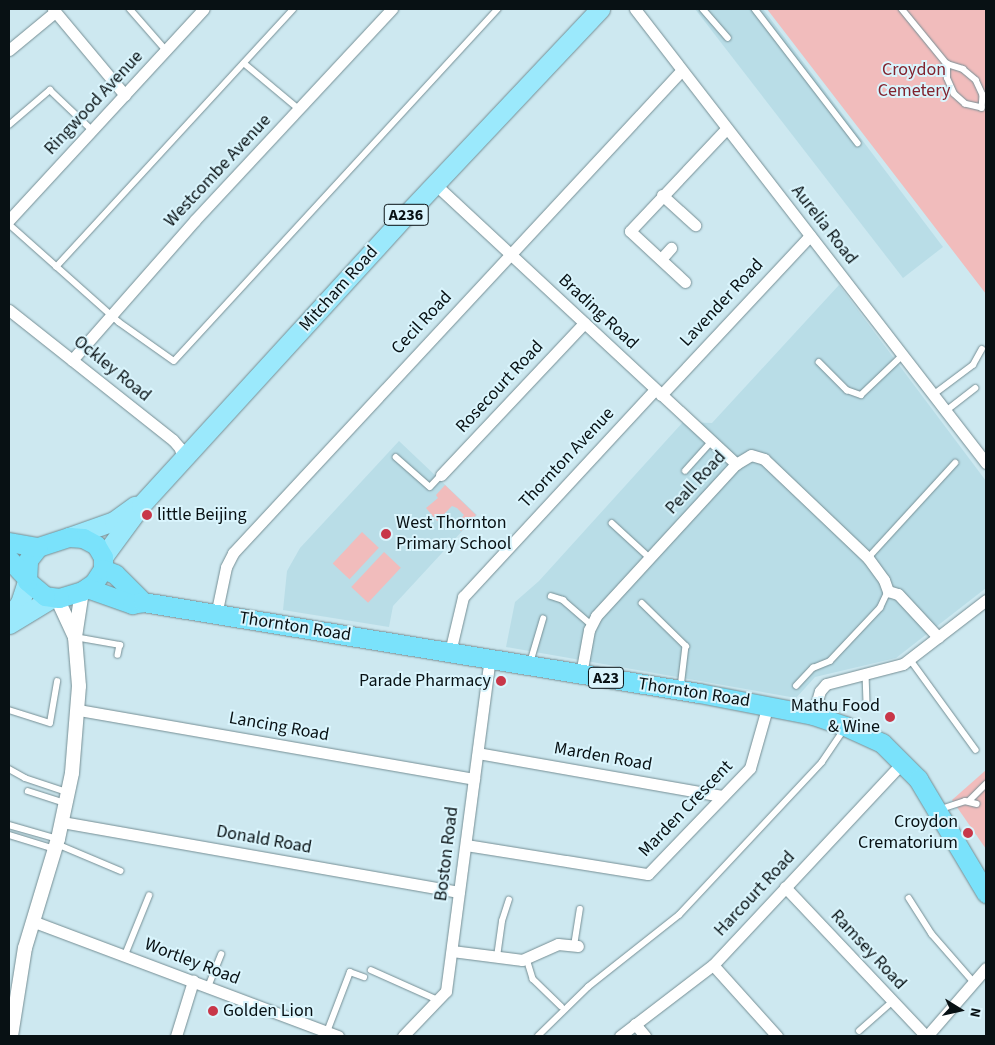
<!DOCTYPE html>
<style>
body{margin:0}
#map{position:relative;width:995px;height:1045px;overflow:hidden;background:#cde8f0;font-family:"Source Sans 3",sans-serif}
div>[style]{position:absolute}
.built>*{inset:0;background:#b9dde7}
.green>*{inset:0;background:#f1bcbc;transform-origin:0 0}
.roads{filter:drop-shadow(0 0 1px #758e94) drop-shadow(0 0 1px #758e94)}
.service>*{height:5.5px;margin:-2.75px;padding:0 2.75px;transform-origin:2.75px;border-radius:2.75px;background:#fff}
.minor>*{height:11px;margin:-5.5px;padding:0 5.5px;transform-origin:5.5px;border-radius:5.5px;background:#fff}
.tertiary>*{height:14px;margin:-7px;padding:0 7px;transform-origin:7px;border-radius:7px;background:#fff}
.primary>*{height:19px;margin:-9.5px;padding:0 9.5px;transform-origin:9.5px;border-radius:9.5px;background:#9be9fc}
.trunk>*{height:19px;margin:-9.5px;padding:0 9.5px;transform-origin:9.5px;border-radius:9.5px;background:#7ae2fb}
.dots>*{width:14px;height:14px;translate:-50% -50%;box-sizing:border-box;border:2px solid #daf5fd;border-radius:50%}
span{translate:-50% -50%;white-space:nowrap;text-align:center;line-height:1.15;-webkit-text-stroke:4px #daf5fd;paint-order:stroke}
.shield-label span{padding:1px 4px;background:#daf5fd;border:1px solid;border-radius:4px;-webkit-text-stroke-width:0}
.shield-label{font-size:16px;color:#081114;font-weight:700}
.park-label{font-size:18px;color:#82232e}
.street-label{font-size:18px;color:#081114}
.poi-label{font-size:18px;color:#081114}
.left{translate:0 -50%;text-align:left}
.right{translate:-100% -50%;text-align:right}
.frame{position:absolute;inset:0;border:10px solid #081114;pointer-events:none}
.north{position:absolute;left:935px;top:985px;width:50px;height:50px;-webkit-text-stroke:4px #daf5fd;paint-order:stroke;rotate:100deg;font-size:14px;font-weight:700;line-height:20px;text-align:center;color:#081114}
.north::after{content:'';display:block;margin:auto;width:18px;height:22px;background:#081114;clip-path:polygon(50% 0,100% 100%,50% 72%,0 100%)}
</style>
<div id="map">
<div class="built">
<i style="clip-path:polygon(695px 9px,763px 9px,943px 247px,903px 278px)"></i>
<i style="clip-path:polygon(839px 285px,986px 481px,986px 588px,896px 658px,815px 677px,796px 698px,506px 647px,515px 602px,539px 581px,683px 422px,712px 423px)"></i>
<i style="clip-path:polygon(399px 441px,477px 515px,393px 606px,389px 627px,283px 610px,287px 571px,300px 548px)"></i>
</div>
<div class="green">
<i style="clip-path:polygon(767px 9px,986px 9px,986px 294px,917px 204px)"></i>
<i style="clip-path:polygon(445px 485px,476px 515px,461px 531px,456px 524px,464px 515px,457px 508px,452px 506px,437px 521px,426px 508px,438px 498px,436px 495px)"></i>
<i style="left:362px;top:532px;width:23px;height:43px;rotate:43deg"></i>
<i style="left:384px;top:552px;width:23px;height:48px;rotate:43deg"></i>
<i style="clip-path:polygon(986px 770px,986px 849px,952px 800px)"></i>
</div>
<div class="roads">
<div class="service">
<i style="left:130px;top:9px;width:55px;rotate:48.7deg"></i>
<i style="left:703px;top:9px;width:38px;rotate:49deg"></i>
<i style="left:755px;top:9px;width:169px;rotate:52.5deg"></i>
<i style="left:902px;top:9px;width:71px;rotate:50.7deg"></i>
<i style="left:244px;top:63px;width:72px;rotate:39.9deg"></i>
<i style="left:947px;top:64px;width:17px;rotate:17deg"></i>
<i style="left:963px;top:69px;width:17px;rotate:40deg"></i>
<i style="left:976px;top:80px;width:17px;rotate:65deg"></i>
<i style="left:983px;top:95px;width:13px;rotate:94deg"></i>
<i style="left:982px;top:108px;width:17px;rotate:-167deg"></i>
<i style="left:965px;top:104px;width:15px;rotate:-138deg"></i>
<i style="left:954px;top:94px;width:17px;rotate:-114deg"></i>
<i style="left:947px;top:78px;width:14px;rotate:-90deg"></i>
<i style="left:9px;top:125px;width:54px;rotate:-40.5deg"></i>
<i style="left:50px;top:90px;width:58px;rotate:43.6deg"></i>
<i style="left:9px;top:224px;width:147px;rotate:41.7deg"></i>
<i style="left:119px;top:322px;width:67px;rotate:35.3deg"></i>
<i style="left:174px;top:361px;width:478px;rotate:-47.4deg"></i>
<i style="left:56px;top:267px;width:350px;rotate:-47.4deg"></i>
<i style="left:819px;top:362px;width:40px;rotate:45deg"></i>
<i style="left:847px;top:390px;width:15px;rotate:20deg"></i>
<i style="left:861px;top:395px;width:57px;rotate:-43.6deg"></i>
<i style="left:933px;top:395px;width:50px;rotate:-36.9deg"></i>
<i style="left:973px;top:365px;width:18px;rotate:-61deg"></i>
<i style="left:946px;top:411px;width:37px;rotate:-38deg"></i>
<i style="left:396px;top:457px;width:45px;rotate:41.4deg"></i>
<i style="left:430px;top:487px;width:16px;rotate:-47deg"></i>
<i style="left:685px;top:471px;width:39px;rotate:-48deg"></i>
<i style="left:612px;top:523px;width:52px;rotate:42.6deg"></i>
<i style="left:868px;top:558px;width:129px;rotate:-47.5deg"></i>
<i style="left:551px;top:596px;width:13px;rotate:18deg"></i>
<i style="left:563px;top:600px;width:37px;rotate:41deg"></i>
<i style="left:642px;top:603px;width:62px;rotate:44.3deg"></i>
<i style="left:686px;top:646px;width:42px;rotate:96.8deg"></i>
<i style="left:75px;top:637px;width:46px;rotate:10.1deg"></i>
<i style="left:120px;top:645px;width:10px;rotate:101deg"></i>
<i style="left:910px;top:659px;width:112px;rotate:54deg"></i>
<i style="left:530px;top:663px;width:46px;rotate:-73.5deg"></i>
<i style="left:866px;top:674px;width:28px;rotate:88deg"></i>
<i style="left:796px;top:686px;width:25px;rotate:-47deg"></i>
<i style="left:813px;top:668px;width:18px;rotate:-22deg"></i>
<i style="left:830px;top:661px;width:73px;rotate:-46.7deg"></i>
<i style="left:880px;top:608px;width:19px;rotate:-65deg"></i>
<i style="left:9px;top:710px;width:43px;rotate:17.6deg"></i>
<i style="left:50px;top:723px;width:42px;rotate:-80.3deg"></i>
<i style="left:9px;top:769px;width:18px;rotate:29deg"></i>
<i style="left:25px;top:778px;width:44px;rotate:18.4deg"></i>
<i style="left:28px;top:791px;width:39px;rotate:18deg"></i>
<i style="left:969px;top:801px;width:24px;rotate:-45deg"></i>
<i style="left:938px;top:810px;width:28px;rotate:-18deg"></i>
<i style="left:965px;top:801px;width:12px;rotate:14deg"></i>
<i style="left:9px;top:825px;width:51px;rotate:15.9deg"></i>
<i style="left:9px;top:835px;width:48px;rotate:16.9deg"></i>
<i style="left:57px;top:844px;width:69px;rotate:22.9deg"></i>
<i style="left:909px;top:898px;width:43px;rotate:57.4deg"></i>
<i style="left:932px;top:934px;width:61px;rotate:49deg"></i>
<i style="left:574px;top:946px;width:37px;rotate:-81deg"></i>
<i style="left:125px;top:955px;width:64px;rotate:-67.9deg"></i>
<i style="left:497px;top:957px;width:36px;rotate:-82deg"></i>
<i style="left:502px;top:921px;width:22px;rotate:-72deg"></i>
<i style="left:527px;top:959px;width:21px;rotate:73deg"></i>
<i style="left:533px;top:979px;width:39px;rotate:44deg"></i>
<i style="left:371px;top:970px;width:73px;rotate:24.1deg"></i>
<i style="left:208px;top:987px;width:35px;rotate:-68deg"></i>
<i style="left:859px;top:1031px;width:44px;rotate:-41.3deg"></i>
<i style="left:327px;top:1032px;width:64px;rotate:-69deg"></i>
<i style="left:350px;top:972px;width:15px;rotate:20deg"></i>
<i style="left:538px;top:1036px;width:70px;rotate:-44.4deg"></i>
<i style="left:588px;top:987px;width:116px;rotate:-38.4deg"></i>
<i style="left:679px;top:915px;width:209px;rotate:-46.9deg"></i>
<i style="left:822px;top:762px;width:40px;rotate:-56deg"></i>
</div>
<div class="minor">
<i style="left:53px;top:9px;width:112px;rotate:50.1deg"></i>
<i style="left:635px;top:9px;width:574px;rotate:52.29deg"></i>
<i style="left:9px;top:50px;width:60px;rotate:-39.6deg"></i>
<i style="left:436px;top:185px;width:410px;rotate:42.9deg"></i>
<i style="left:662px;top:195px;width:45px;rotate:42.3deg"></i>
<i style="left:9px;top:220px;width:287px;rotate:-47.3deg"></i>
<i style="left:661px;top:259px;width:15px;rotate:-48deg"></i>
<i style="left:685px;top:282px;width:75px;rotate:-137.2deg"></i>
<i style="left:630px;top:231px;width:141px;rotate:-46.7deg"></i>
<i style="left:9px;top:310px;width:209px;rotate:38.4deg"></i>
<i style="left:173px;top:440px;width:11px;rotate:49deg"></i>
<i style="left:180px;top:448px;width:14px;rotate:78deg"></i>
<i style="left:72px;top:360px;width:186px;rotate:-48.7deg"></i>
<i style="left:195px;top:220px;width:289px;rotate:-47deg"></i>
<i style="left:661px;top:395px;width:218px;rotate:-46.9deg"></i>
<i style="left:441px;top:475px;width:209px;rotate:-46.7deg"></i>
<i style="left:216px;top:615px;width:49px;rotate:-78.2deg"></i>
<i style="left:226px;top:567px;width:16px;rotate:-63deg"></i>
<i style="left:233px;top:553px;width:659px;rotate:-47.09deg"></i>
<i style="left:450px;top:652px;width:57px;rotate:-76.7deg"></i>
<i style="left:463px;top:597px;width:282px;rotate:-47.2deg"></i>
<i style="left:581px;top:674px;width:45px;rotate:-79.7deg"></i>
<i style="left:589px;top:630px;width:16px;rotate:-63deg"></i>
<i style="left:596px;top:616px;width:207px;rotate:-47.4deg"></i>
<i style="left:736px;top:464px;width:17px;rotate:-31deg"></i>
<i style="left:751px;top:455px;width:14px;rotate:17deg"></i>
<i style="left:764px;top:459px;width:144px;rotate:43.6deg"></i>
<i style="left:868px;top:558px;width:27px;rotate:54deg"></i>
<i style="left:884px;top:580px;width:12px;rotate:70deg"></i>
<i style="left:888px;top:591px;width:10px;rotate:17deg"></i>
<i style="left:898px;top:594px;width:59px;rotate:47.1deg"></i>
<i style="left:79px;top:710px;width:401px;rotate:9.9deg"></i>
<i style="left:813px;top:715px;width:25px;rotate:-74deg"></i>
<i style="left:820px;top:691px;width:9px;rotate:-49deg"></i>
<i style="left:826px;top:684px;width:80px;rotate:-14.6deg"></i>
<i style="left:903px;top:664px;width:105px;rotate:-37.6deg"></i>
<i style="left:478px;top:753px;width:248px;rotate:10deg"></i>
<i style="left:62px;top:822px;width:403px;rotate:10deg"></i>
<i style="left:466px;top:845px;width:184px;rotate:9.1deg"></i>
<i style="left:648px;top:874px;width:147px;rotate:-46.1deg"></i>
<i style="left:750px;top:768px;width:66px;rotate:-74.1deg"></i>
<i style="left:785px;top:887px;width:205px;rotate:46.6deg"></i>
<i style="left:32px;top:921px;width:327px;rotate:20.6deg"></i>
<i style="left:452px;top:951px;width:71px;rotate:7.3deg"></i>
<i style="left:522px;top:960px;width:39px;rotate:-24deg"></i>
<i style="left:558px;top:944px;width:20px;rotate:6deg"></i>
<i style="left:713px;top:965px;width:96px;rotate:48deg"></i>
<i style="left:635px;top:1024px;width:16px;rotate:50deg"></i>
<i style="left:176px;top:1036px;width:58px;rotate:-72.8deg"></i>
<i style="left:403px;top:1036px;width:62px;rotate:-46.3deg"></i>
<i style="left:446px;top:991px;width:335px;rotate:-82.5deg"></i>
<i style="left:620px;top:1036px;width:117px;rotate:-37.4deg"></i>
<i style="left:713px;top:965px;width:278px;rotate:-46.9deg"></i>
<i style="left:927px;top:1036px;width:90px;rotate:-49.1deg"></i>
</div>
<div class="tertiary">
<i style="left:57px;top:598px;width:43px;rotate:65.2deg"></i>
<i style="left:11px;top:1036px;width:89px;rotate:-81deg"></i>
<i style="left:25px;top:948px;width:114px;rotate:-73.2deg"></i>
<i style="left:58px;top:839px;width:67px;rotate:-78deg"></i>
<i style="left:72px;top:773px;width:87px;rotate:-85.4deg"></i>
<i style="left:79px;top:686px;width:49px;rotate:-94.7deg"></i>
<i style="left:75px;top:637px;width:47px;rotate:-81.3deg"></i>
</div>
<div class="primary">
<i style="left:69px;top:537px;width:48px;rotate:-19.6deg"></i>
<i style="left:114px;top:521px;width:26px;rotate:-36deg"></i>
<i style="left:103px;top:557px;width:64px;rotate:-53.8deg"></i>
<i style="left:141px;top:505px;width:387px;rotate:-47.6deg"></i>
<i style="left:402px;top:219px;width:289px;rotate:-46.7deg"></i>
<i style="left:9px;top:617px;width:18px;rotate:-52deg"></i>
<i style="left:20px;top:603px;width:23px;rotate:-72deg"></i>
<i style="left:9px;top:624px;width:50px;rotate:-31.2deg"></i>
</div>
<div class="trunk">
<i style="left:69px;top:537px;width:14px;rotate:4deg"></i>
<i style="left:83px;top:538px;width:15px;rotate:28deg"></i>
<i style="left:96px;top:545px;width:14px;rotate:60deg"></i>
<i style="left:103px;top:557px;width:12px;rotate:90deg"></i>
<i style="left:103px;top:569px;width:17px;rotate:123deg"></i>
<i style="left:94px;top:583px;width:14px;rotate:146deg"></i>
<i style="left:82px;top:591px;width:24px;rotate:163deg"></i>
<i style="left:59px;top:598px;width:14px;rotate:-172deg"></i>
<i style="left:45px;top:596px;width:23px;rotate:-140deg"></i>
<i style="left:27px;top:581px;width:21px;rotate:-87deg"></i>
<i style="left:28px;top:560px;width:16px;rotate:-52deg"></i>
<i style="left:38px;top:547px;width:33px;rotate:-18deg"></i>
<i style="left:9px;top:542px;width:29px;rotate:10deg"></i>
<i style="left:9px;top:559px;width:23px;rotate:47deg"></i>
<i style="left:103px;top:569px;width:13px;rotate:23deg"></i>
<i style="left:115px;top:574px;width:40px;rotate:45deg"></i>
<i style="left:87px;top:588px;width:48px;rotate:19.6deg"></i>
<i style="left:132px;top:604px;width:11px;rotate:-10deg"></i>
<i style="left:143px;top:602px;width:563px;rotate:9.3deg"></i>
<i style="left:699px;top:693px;width:116px;rotate:10.9deg"></i>
<i style="left:813px;top:715px;width:34px;rotate:19deg"></i>
<i style="left:845px;top:726px;width:41px;rotate:24.7deg"></i>
<i style="left:882px;top:743px;width:51px;rotate:45deg"></i>
<i style="left:918px;top:779px;width:133px;rotate:59.2deg"></i>
</div>
</div>
<div class="dots">
<i style="left:147px;top:515px;background:#c83749"></i>
<i style="left:386px;top:534px;background:#c83749"></i>
<i style="left:501px;top:681px;background:#c83749"></i>
<i style="left:890px;top:717px;background:#c83749"></i>
<i style="left:968px;top:833px;background:#c83749"></i>
<i style="left:213px;top:1011px;background:#c83749"></i>
</div>
<div class="shield-label">
<span style="left:406px;top:215px">A236</span>
<span style="left:606px;top:678px">A23</span>
</div>
<div class="park-label">
<span style="left:914px;top:81px">Croydon<br>Cemetery</span>
</div>
<div class="street-label">
<span style="left:94px;top:103px;rotate:-47deg">Ringwood Avenue</span>
<span style="left:218px;top:171px;rotate:-47deg">Westcombe Avenue</span>
<span style="left:824px;top:225px;rotate:52deg">Aurelia Road</span>
<span style="left:339px;top:289px;rotate:-48deg">Mitcham Road</span>
<span style="left:722px;top:303px;rotate:-47deg">Lavender Road</span>
<span style="left:598px;top:312px;rotate:43deg">Brading Road</span>
<span style="left:422px;top:323px;rotate:-47deg">Cecil Road</span>
<span style="left:112px;top:369px;rotate:39deg">Ockley Road</span>
<span style="left:500px;top:387px;rotate:-47deg">Rosecourt Road</span>
<span style="left:567px;top:458px;rotate:-47deg">Thornton Avenue</span>
<span style="left:696px;top:483px;rotate:-47deg">Peall Road</span>
<span style="left:295px;top:627px;rotate:9deg">Thornton Road</span>
<span style="left:694px;top:693px;rotate:9deg">Thornton Road</span>
<span style="left:279px;top:727px;rotate:10deg">Lancing Road</span>
<span style="left:603px;top:757px;rotate:10deg">Marden Road</span>
<span style="left:686px;top:809px;rotate:-46deg">Marden Crescent</span>
<span style="left:264px;top:840px;rotate:10deg">Donald Road</span>
<span style="left:447px;top:854px;rotate:-83deg">Boston Road</span>
<span style="left:755px;top:894px;rotate:-47deg">Harcourt Road</span>
<span style="left:868px;top:950px;rotate:47deg">Ramsey Road</span>
<span style="left:192px;top:962px;rotate:21deg">Wortley Road</span>
</div>
<div class="poi-label">
<span class="left" style="left:157px;top:515px">little Beijing</span>
<span class="left" style="left:396px;top:534px">West Thornton<br>Primary School</span>
<span class="right" style="left:491px;top:681px">Parade Pharmacy</span>
<span class="right" style="left:880px;top:717px">Mathu Food<br>&amp; Wine</span>
<span class="right" style="left:958px;top:833px">Croydon<br>Crematorium</span>
<span class="left" style="left:223px;top:1011px">Golden Lion</span>
</div>
<div class="frame"></div>
<div class="north">N</div>
</div>
